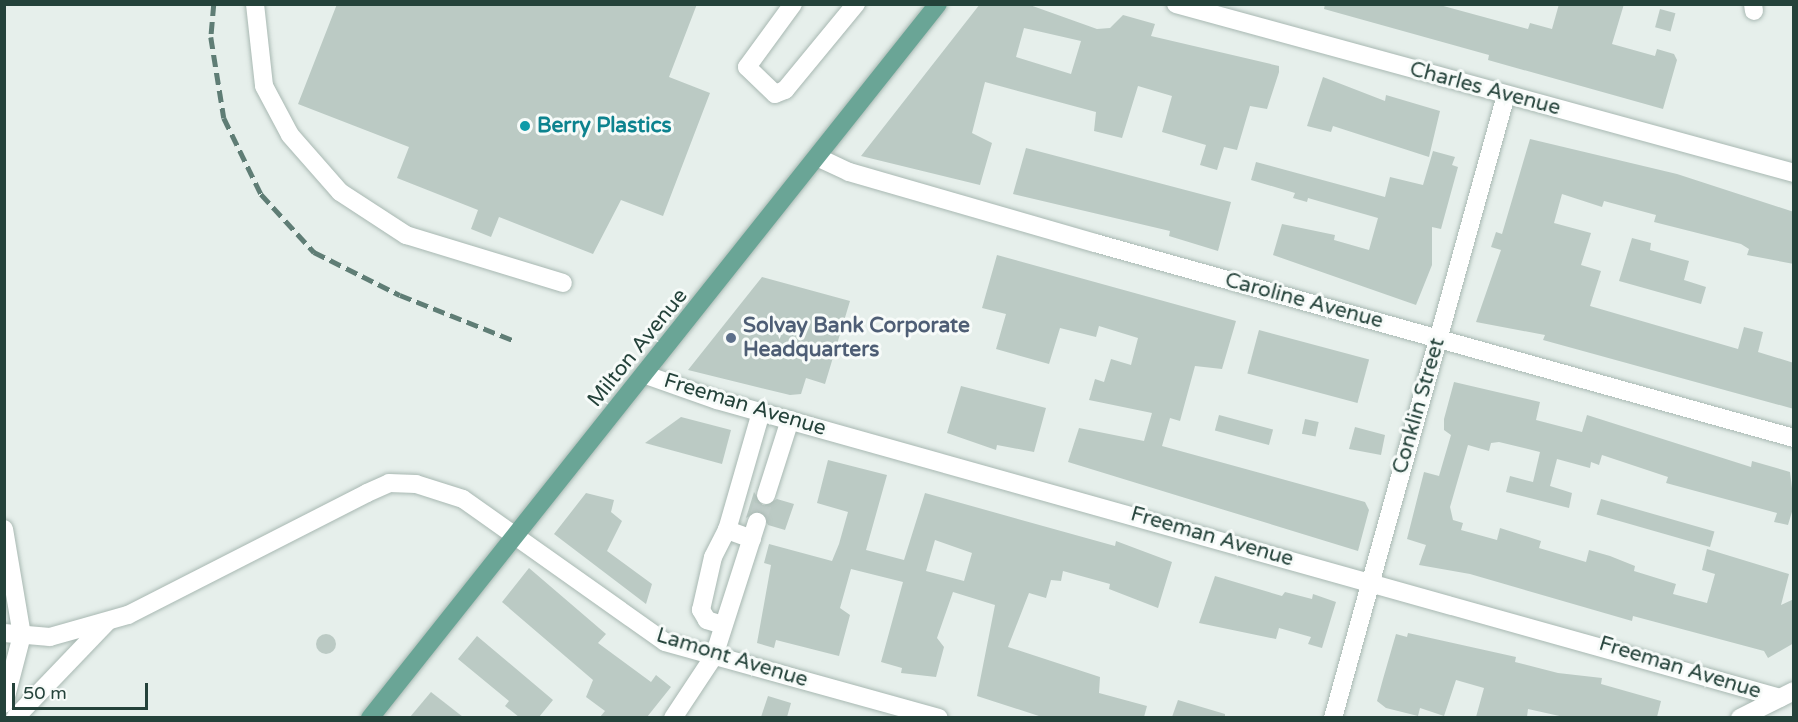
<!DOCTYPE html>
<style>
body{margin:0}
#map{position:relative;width:1798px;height:722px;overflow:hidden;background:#e6efeb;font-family:"Varela Round",sans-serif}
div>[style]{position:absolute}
.building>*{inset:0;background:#bbcac4;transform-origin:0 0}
.round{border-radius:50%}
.minor-tunnel>*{height:18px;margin-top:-9px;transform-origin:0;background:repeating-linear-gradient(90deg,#bfccc8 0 18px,transparent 0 27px)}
.roads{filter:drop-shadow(0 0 2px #a8b8b2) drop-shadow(0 0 2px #a8b8b2)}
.minor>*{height:18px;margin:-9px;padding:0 9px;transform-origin:9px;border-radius:9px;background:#fff}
.major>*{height:18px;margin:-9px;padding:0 9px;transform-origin:9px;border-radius:9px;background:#6aa596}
.rail>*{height:4.5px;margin-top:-2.25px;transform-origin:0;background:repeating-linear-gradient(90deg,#5f7d75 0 12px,transparent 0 18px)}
.dots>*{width:16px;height:16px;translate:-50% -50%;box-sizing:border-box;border:3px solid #f7fbf9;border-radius:50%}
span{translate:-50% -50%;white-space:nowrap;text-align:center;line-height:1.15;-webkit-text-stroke:6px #f7fbf9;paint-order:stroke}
.street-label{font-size:21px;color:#24423a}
.culture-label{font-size:21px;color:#0d838f;font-weight:700}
.left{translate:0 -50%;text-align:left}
.service-label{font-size:21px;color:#4e5e75;font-weight:700}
.frame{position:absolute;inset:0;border:6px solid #24423a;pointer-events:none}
.scale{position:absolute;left:12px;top:683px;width:136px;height:27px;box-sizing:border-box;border:3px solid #24423a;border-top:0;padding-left:8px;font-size:18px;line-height:21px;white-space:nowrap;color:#24423a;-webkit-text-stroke:4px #f7fbf9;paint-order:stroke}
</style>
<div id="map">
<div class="building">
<i style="clip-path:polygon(337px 4px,697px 4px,669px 77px,710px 93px,663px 216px,621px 200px,593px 254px,499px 217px,491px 237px,471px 229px,478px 210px,397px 178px,409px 147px,298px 104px)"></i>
<i style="clip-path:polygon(evenodd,980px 4px,1027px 4px,1097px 29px,1110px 28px,1123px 15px,1155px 24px,1151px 36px,1279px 66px,1279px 72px,1267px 109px,1250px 106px,1237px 150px,1224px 147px,1217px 170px,1200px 165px,1206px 145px,1162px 132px,1172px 96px,1138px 86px,1122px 138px,1094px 131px,1096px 112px,985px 82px,972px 133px,992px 143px,980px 185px,861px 156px,980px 4px,1024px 28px,1081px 41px,1071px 74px,1016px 57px,1024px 28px)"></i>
<i style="clip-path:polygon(1325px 4px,1436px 4px,1528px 29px,1530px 23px,1552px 29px,1559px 4px,1624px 4px,1612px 44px,1655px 56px,1657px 49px,1674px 54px,1677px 60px,1663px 109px,1488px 60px,1489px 55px,1324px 9px)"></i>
<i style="left:1660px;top:9px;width:16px;height:19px;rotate:15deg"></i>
<i style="clip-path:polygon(1323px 77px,1385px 101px,1386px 95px,1440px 111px,1429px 157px,1333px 126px,1331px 132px,1307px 126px)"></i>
<i style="clip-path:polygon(1530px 139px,1677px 174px,1794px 212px,1794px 264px,1747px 255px,1749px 249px,1741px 244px,1654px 222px,1656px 215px,1604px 201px,1602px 207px,1562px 194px,1554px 223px,1591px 233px,1581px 265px,1601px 271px,1590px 306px,1738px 349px,1744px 327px,1763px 332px,1758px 352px,1794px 363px,1794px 409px,1543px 340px,1545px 335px,1476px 322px,1501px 250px,1491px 247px,1496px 232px,1502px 234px)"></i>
<i style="clip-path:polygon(1026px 148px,1231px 202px,1218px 251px,1169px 236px,1170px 231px,1013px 194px)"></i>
<i style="clip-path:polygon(1433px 151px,1455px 157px,1452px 165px,1458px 167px,1441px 229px,1432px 227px,1432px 265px,1416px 305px,1273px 255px,1282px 224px,1335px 235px,1334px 240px,1369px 250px,1378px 218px,1308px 198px,1307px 202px,1293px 198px,1295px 193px,1251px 180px,1256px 162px,1385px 197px,1390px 177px,1423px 185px)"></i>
<i style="clip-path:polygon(1632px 238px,1651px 243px,1650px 250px,1689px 261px,1684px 280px,1706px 287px,1701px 304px,1619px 281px)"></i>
<i style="clip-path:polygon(997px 255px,1236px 321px,1222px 369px,1195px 366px,1180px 421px,1170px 418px,1162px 446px,1365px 502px,1369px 510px,1358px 551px,1068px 462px,1079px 428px,1144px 441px,1152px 413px,1089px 400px,1095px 379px,1104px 382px,1111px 359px,1131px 365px,1138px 338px,1099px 326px,1096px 337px,1060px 328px,1049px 364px,996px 349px,1006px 314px,982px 308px)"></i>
<i style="clip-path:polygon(762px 277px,850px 301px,825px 384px,806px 378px,801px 394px,790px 395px,688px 370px)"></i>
<i style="left:1259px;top:330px;width:114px;height:45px;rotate:15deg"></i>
<i style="clip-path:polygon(1454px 382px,1540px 402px,1536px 420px,1582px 432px,1587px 415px,1751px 467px,1752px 461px,1790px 472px,1794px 505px,1788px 525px,1774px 522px,1777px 513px,1666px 483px,1668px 477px,1602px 455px,1599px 465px,1591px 462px,1590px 468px,1557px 459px,1550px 486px,1572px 493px,1569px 508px,1506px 492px,1510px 476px,1533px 482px,1540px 452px,1499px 442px,1491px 443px,1489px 451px,1468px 445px,1450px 507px,1453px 520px,1463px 523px,1461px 530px,1497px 540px,1500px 528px,1541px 541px,1539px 548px,1586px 562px,1589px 550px,1610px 556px,1635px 566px,1634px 571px,1676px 584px,1673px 594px,1707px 603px,1715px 574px,1702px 570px,1707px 549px,1789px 574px,1781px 605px,1794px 599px,1794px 643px,1768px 658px,1764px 651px,1633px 616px,1632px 621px,1470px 574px,1419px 565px,1426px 545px,1407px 539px,1424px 472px,1439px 476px,1451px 435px,1444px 430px,1444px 419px)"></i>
<i style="clip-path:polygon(961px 386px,1046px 408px,1034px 452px,997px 445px,996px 450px,947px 433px)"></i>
<i style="left:1219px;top:415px;width:56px;height:16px;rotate:15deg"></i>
<i style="clip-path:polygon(681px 417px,731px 430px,722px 464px,645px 443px)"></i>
<i style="left:1305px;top:419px;width:14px;height:15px;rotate:12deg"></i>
<i style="clip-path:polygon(1355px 427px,1385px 435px,1381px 455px,1349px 449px)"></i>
<i style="clip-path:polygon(evenodd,828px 460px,887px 475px,866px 550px,904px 560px,925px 493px,1115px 546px,1116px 541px,1172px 562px,1158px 608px,1109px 589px,1110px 584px,1063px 571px,1061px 581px,1051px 580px,1046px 598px,1029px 593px,1008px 647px,1100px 677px,1099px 693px,1147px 706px,1144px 717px,1042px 717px,977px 696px,995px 605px,953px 592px,937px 638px,944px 647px,936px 677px,901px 673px,902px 668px,881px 662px,903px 582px,851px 569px,840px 608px,850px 615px,839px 656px,776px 640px,774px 648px,757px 643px,771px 565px,764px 563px,769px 544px,832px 561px,839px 544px,848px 512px,817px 503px,828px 460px,935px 540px,972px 553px,964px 581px,926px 571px,935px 540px)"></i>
<i style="clip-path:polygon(754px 492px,763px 506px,777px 499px,794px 504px,785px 530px,768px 525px,760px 511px,746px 518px)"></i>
<i style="clip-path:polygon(586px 493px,614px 500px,611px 512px,622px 521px,607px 551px,652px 584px,646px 604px,554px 534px)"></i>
<i style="left:1601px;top:499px;width:118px;height:16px;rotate:16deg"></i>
<i style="clip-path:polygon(529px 568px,606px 634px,598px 643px,651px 682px,656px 675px,671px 687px,647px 717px,600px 717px,605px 711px,586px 697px,593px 680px,502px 602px)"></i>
<i style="clip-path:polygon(1215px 576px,1282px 596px,1285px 592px,1312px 599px,1313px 594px,1336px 602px,1322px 648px,1308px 644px,1311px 637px,1279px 628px,1276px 639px,1199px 623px)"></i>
<i style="clip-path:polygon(1408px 633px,1516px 657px,1515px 662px,1558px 673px,1602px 678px,1601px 684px,1661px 701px,1657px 717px,1564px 717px,1528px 709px,1527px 717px,1476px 717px,1484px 688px,1456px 680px,1444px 716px,1420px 708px,1418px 716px,1386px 708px,1377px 701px,1383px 679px,1396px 634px,1407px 637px)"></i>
<i class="round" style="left:316px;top:634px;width:20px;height:20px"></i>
<i style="clip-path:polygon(477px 636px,553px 700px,539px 717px,519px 717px,505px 706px,509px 701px,458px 659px)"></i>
<i style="clip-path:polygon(431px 692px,463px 717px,410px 717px)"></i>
<i style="clip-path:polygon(768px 696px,791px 703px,787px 717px,761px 717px)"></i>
<i style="clip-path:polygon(1178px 700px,1225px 714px,1225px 717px,1172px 717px)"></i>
</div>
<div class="minor-tunnel">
<i style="left:757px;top:522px;width:28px;rotate:-72deg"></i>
</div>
<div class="roads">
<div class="minor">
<i style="left:255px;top:4px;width:82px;rotate:83.7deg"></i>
<i style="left:264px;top:86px;width:55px;rotate:62deg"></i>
<i style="left:290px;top:135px;width:76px;rotate:48.7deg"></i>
<i style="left:340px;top:192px;width:79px;rotate:33.1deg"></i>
<i style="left:406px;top:235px;width:164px;rotate:17deg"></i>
<i style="left:793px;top:4px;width:78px;rotate:126.1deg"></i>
<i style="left:747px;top:67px;width:39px;rotate:44deg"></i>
<i style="left:775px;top:94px;width:11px;rotate:-22deg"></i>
<i style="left:785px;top:90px;width:112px;rotate:-50.5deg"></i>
<i style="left:1176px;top:4px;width:641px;rotate:15.29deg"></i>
<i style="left:1753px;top:4px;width:7px;rotate:82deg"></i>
<i style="left:817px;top:157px;width:35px;rotate:25deg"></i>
<i style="left:849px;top:172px;width:256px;rotate:16.1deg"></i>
<i style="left:1095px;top:243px;width:726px;rotate:15.59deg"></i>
<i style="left:646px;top:375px;width:75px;rotate:19.4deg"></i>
<i style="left:717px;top:400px;width:1104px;rotate:15.66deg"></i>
<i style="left:766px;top:495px;width:79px;rotate:-72.3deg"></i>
<i style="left:4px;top:529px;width:108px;rotate:80.4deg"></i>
<i style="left:22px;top:635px;width:71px;rotate:104.6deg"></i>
<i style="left:752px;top:539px;width:27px;rotate:-160deg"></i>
<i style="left:727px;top:530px;width:123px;rotate:-73.9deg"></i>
<i style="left:723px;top:625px;width:17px;rotate:-163deg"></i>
<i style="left:707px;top:620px;width:12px;rotate:-121deg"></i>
<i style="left:701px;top:610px;width:54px;rotate:-77.2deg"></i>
<i style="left:713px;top:557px;width:30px;rotate:-63deg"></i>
<i style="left:4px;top:633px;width:46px;rotate:5deg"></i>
<i style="left:50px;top:637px;width:81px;rotate:-15.8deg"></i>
<i style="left:128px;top:615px;width:268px;rotate:-27deg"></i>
<i style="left:367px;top:493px;width:24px;rotate:-24deg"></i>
<i style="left:389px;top:483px;width:27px;rotate:2deg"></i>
<i style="left:416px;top:484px;width:49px;rotate:17.7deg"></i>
<i style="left:463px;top:499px;width:247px;rotate:35.3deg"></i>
<i style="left:665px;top:642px;width:284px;rotate:15.5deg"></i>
<i style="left:15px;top:718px;width:133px;rotate:-46.2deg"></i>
<i style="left:673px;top:718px;width:74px;rotate:-56.5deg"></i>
<i style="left:714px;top:656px;width:141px;rotate:-72.2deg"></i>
<i style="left:1333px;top:718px;width:647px;rotate:-74.48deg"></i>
<i style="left:1740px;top:718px;width:60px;rotate:-26.6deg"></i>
</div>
<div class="major">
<i style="left:370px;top:718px;width:912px;rotate:-51.5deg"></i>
</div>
</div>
<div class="rail">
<i style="left:214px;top:4px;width:33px;rotate:95deg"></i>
<i style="left:211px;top:37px;width:82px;rotate:80.9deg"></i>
<i style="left:224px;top:118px;width:85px;rotate:64deg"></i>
<i style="left:261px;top:194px;width:79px;rotate:47.6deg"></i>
<i style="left:314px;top:252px;width:96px;rotate:26.6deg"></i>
<i style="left:400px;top:295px;width:124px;rotate:21.8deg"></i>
</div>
<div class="dots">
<i style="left:525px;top:126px;background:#0f9aa8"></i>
<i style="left:731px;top:338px;background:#5c6f8a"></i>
</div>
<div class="street-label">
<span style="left:1485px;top:89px;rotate:15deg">Charles Avenue</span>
<span style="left:1304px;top:301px;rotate:15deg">Caroline Avenue</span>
<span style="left:638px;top:348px;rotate:-51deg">Milton Avenue</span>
<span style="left:745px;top:405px;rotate:17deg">Freeman Avenue</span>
<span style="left:1419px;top:406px;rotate:-74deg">Conklin Street</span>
<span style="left:1212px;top:537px;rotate:16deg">Freeman Avenue</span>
<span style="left:732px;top:658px;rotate:17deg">Lamont Avenue</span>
<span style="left:1680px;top:668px;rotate:17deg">Freeman Avenue</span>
</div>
<div class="culture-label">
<span class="left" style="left:537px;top:126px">Berry Plastics</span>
</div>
<div class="service-label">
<span class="left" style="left:743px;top:338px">Solvay Bank Corporate<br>Headquarters</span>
</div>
<div class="frame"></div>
<div class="scale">50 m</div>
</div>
